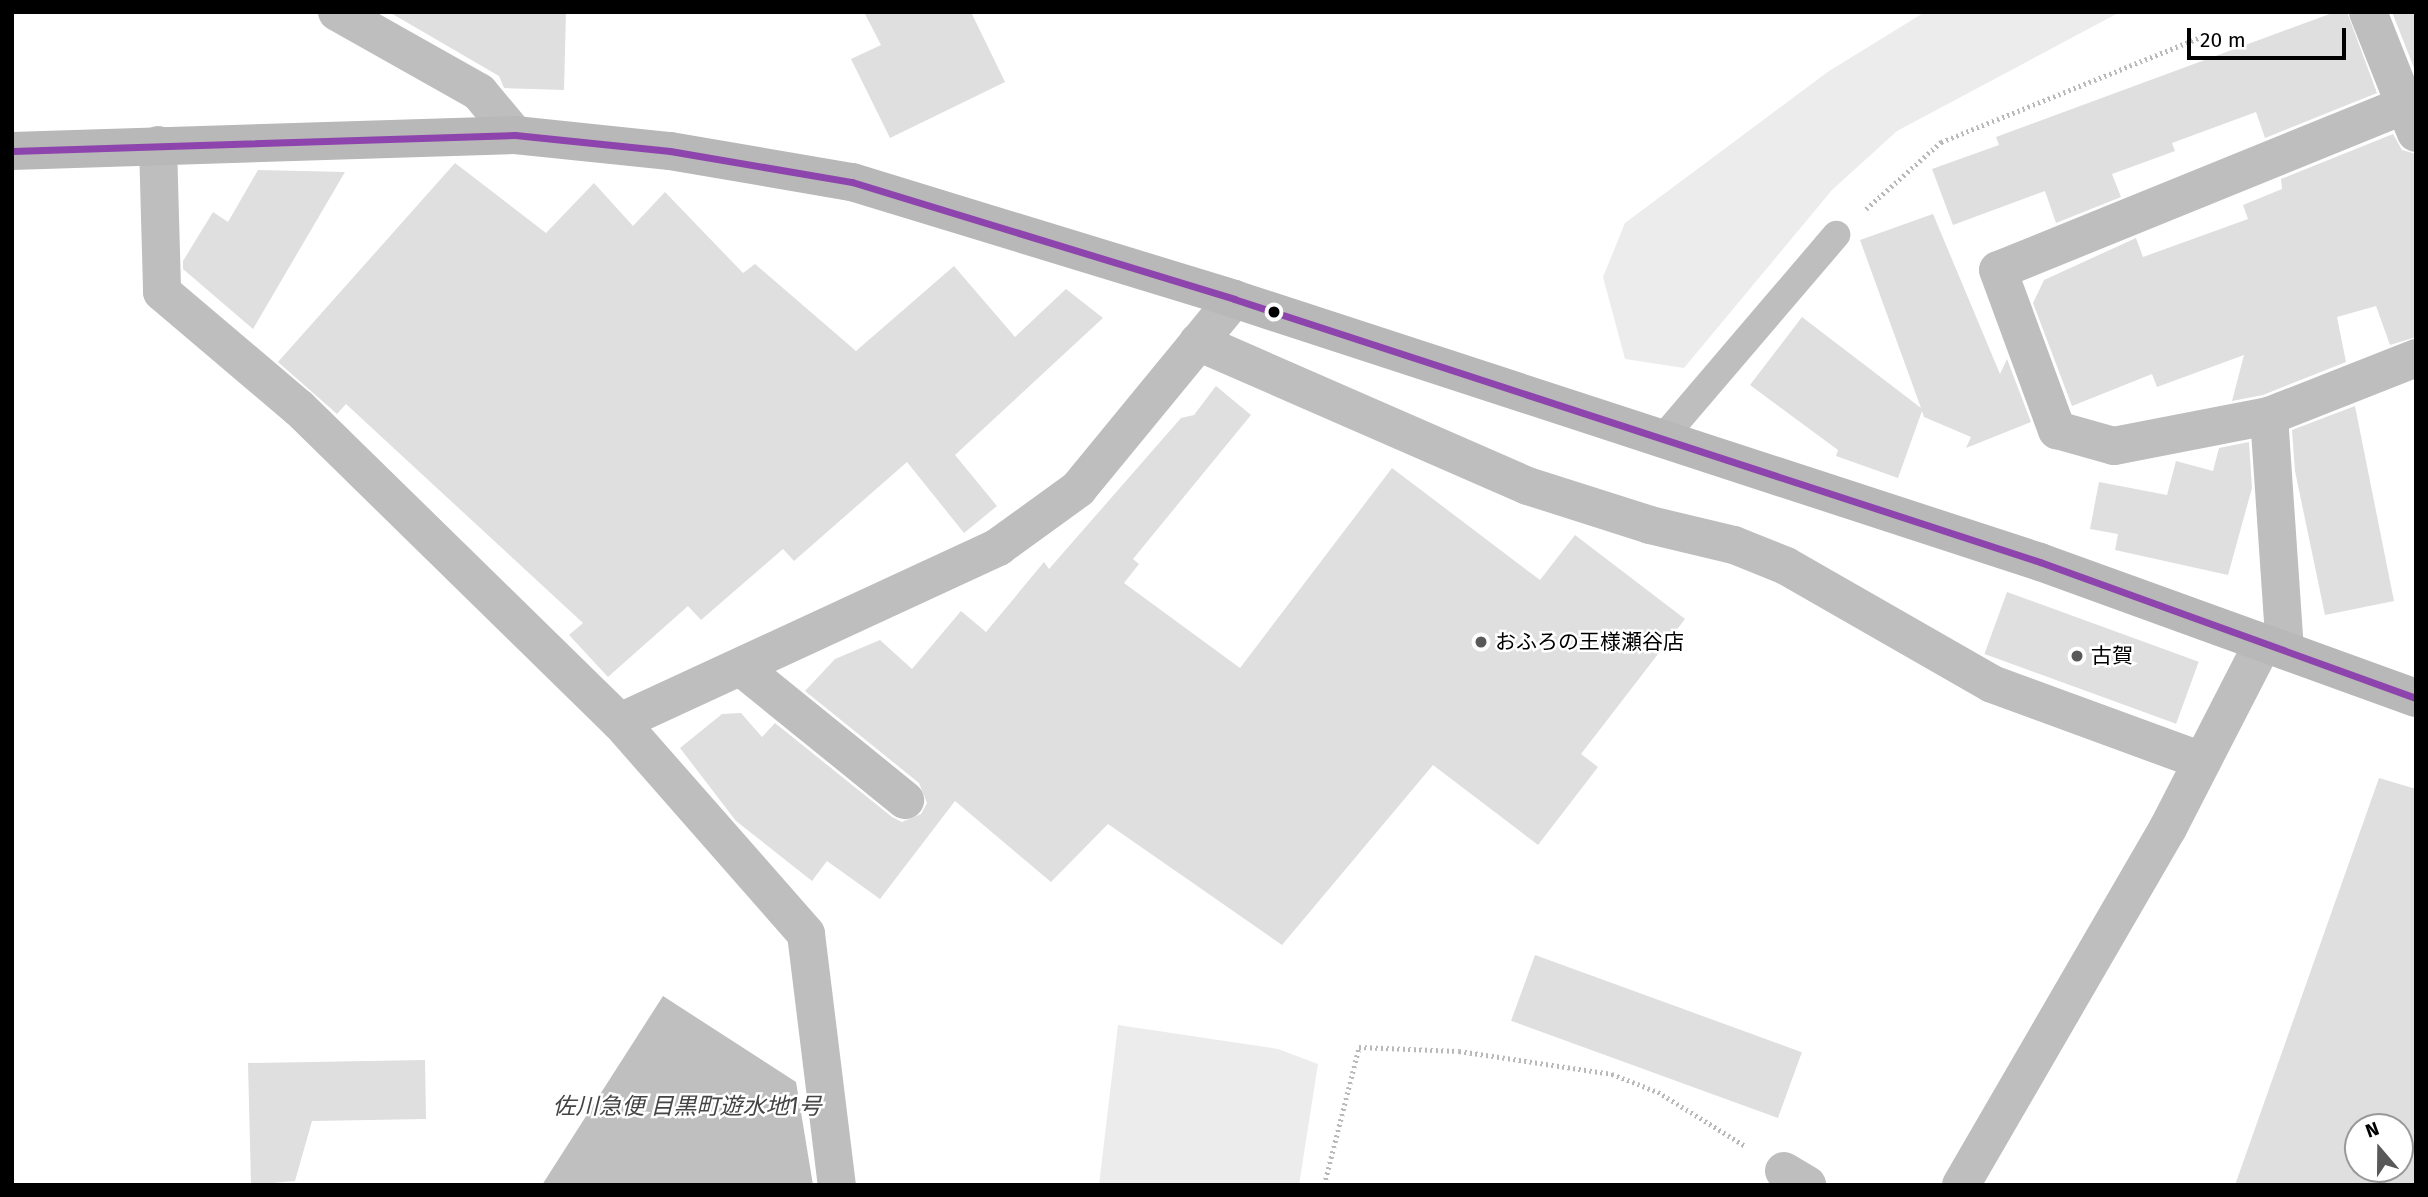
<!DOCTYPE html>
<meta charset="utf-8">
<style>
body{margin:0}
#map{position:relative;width:2428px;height:1197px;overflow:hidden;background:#fff;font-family:"Fira Sans","Noto Sans JP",sans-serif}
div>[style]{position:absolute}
.green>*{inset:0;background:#ececec}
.water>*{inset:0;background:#bfbfbf}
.building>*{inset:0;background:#dfdfdf;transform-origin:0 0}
.path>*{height:4.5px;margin-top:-2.25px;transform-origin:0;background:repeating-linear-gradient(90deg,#b9b9b9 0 2px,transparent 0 5.5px)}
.service>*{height:28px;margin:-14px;padding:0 14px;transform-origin:14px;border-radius:14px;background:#bebebe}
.minor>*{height:38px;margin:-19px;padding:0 19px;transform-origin:19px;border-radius:19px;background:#bebebe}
.secondary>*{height:38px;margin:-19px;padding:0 19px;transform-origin:19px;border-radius:19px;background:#b8b8b8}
.bus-1>*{height:7px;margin:-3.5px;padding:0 3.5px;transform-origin:3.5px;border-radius:3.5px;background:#8e44ad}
.dots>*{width:19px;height:19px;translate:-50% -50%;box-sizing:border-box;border:4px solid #fff;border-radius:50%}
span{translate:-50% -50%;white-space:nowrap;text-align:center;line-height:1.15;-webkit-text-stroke:5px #fff;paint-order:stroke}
.poi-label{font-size:21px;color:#000}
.left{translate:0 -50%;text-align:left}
.water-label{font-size:23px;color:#444;font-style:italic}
.frame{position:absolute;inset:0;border:14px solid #000;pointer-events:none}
.north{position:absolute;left:2344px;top:1113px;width:70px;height:70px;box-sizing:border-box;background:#fff;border:2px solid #999;border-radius:50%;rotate:340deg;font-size:19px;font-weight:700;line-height:28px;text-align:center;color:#000}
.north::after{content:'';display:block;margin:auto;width:24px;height:32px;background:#595959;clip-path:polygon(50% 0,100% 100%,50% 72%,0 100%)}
.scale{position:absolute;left:2187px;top:28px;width:159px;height:32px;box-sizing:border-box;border:4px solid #000;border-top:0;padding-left:9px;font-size:21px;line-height:24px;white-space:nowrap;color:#000;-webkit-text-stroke:5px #fff;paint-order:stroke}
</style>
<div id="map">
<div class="green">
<i style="clip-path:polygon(1925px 12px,2120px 12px,1897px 131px,1832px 190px,1684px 368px,1625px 359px,1603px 277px,1625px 223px,1829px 71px)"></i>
<i style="clip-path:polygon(1118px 1025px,1278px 1049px,1318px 1064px,1299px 1185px,1099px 1185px)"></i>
</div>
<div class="water">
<i style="clip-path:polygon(663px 996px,796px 1082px,813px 1185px,542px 1185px)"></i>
</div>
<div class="building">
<i style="clip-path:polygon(389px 12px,566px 12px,564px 90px,504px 88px,499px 76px)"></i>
<i style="clip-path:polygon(864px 12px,971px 12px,1005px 82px,890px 138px,851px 59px,881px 45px)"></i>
<i style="clip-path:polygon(2335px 12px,2347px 12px,2377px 93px,2265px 138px,2256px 112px,2172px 143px,2175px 151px,2112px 174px,2121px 197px,2056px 223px,2045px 191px,1953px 225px,1932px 169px,1999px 145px,1996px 137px)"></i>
<i style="clip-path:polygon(2392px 12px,2416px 12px,2416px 73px)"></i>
<i style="clip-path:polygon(2393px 134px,2402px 150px,2416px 154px,2416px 337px,2390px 345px,2376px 306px,2337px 317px,2346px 362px,2263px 395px,2232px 401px,2244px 355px,2157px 387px,2152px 374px,2072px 406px,2033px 303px,2044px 280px,2136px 238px,2143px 257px,2248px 219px,2243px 205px,2282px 189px,2281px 179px)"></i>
<i style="clip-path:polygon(455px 163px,546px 233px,594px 183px,633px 226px,665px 192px,743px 273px,755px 264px,856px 351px,954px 266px,1015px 337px,1066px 289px,1103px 318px,955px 455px,997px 506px,964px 533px,907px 462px,794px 561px,783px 549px,701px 620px,688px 606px,608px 677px,569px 635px,583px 623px,346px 404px,337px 414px,278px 362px)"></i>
<i style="clip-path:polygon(258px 170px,345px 172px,253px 329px,183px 269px,183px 261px,213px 212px,228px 222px)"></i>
<i style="clip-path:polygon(1933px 214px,2000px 374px,2007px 359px,2031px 422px,1966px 448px,1971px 437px,1924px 417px,1922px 411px,1898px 478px,1836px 456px,1838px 450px,1750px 385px,1802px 317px,1921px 408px,1860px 240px)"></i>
<i style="clip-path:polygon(1216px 386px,1251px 415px,1133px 559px,1139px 564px,1124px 583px,1240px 668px,1392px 468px,1540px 580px,1575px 535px,1685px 619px,1581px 754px,1598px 767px,1538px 845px,1433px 765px,1282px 945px,1108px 824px,1051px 882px,955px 801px,880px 899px,827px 861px,812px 881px,736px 821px,680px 748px,722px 714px,741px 713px,762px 737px,775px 723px,892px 817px,902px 822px,921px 814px,927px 803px,919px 783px,805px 691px,835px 659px,880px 640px,912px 669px,961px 611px,986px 632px,1044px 562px,1049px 569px,1181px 418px,1194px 415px)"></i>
<i style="clip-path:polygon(2355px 406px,2394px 601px,2325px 615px,2295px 471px,2292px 430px)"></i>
<i style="clip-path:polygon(2249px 442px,2252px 488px,2228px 575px,2115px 550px,2118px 534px,2090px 529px,2099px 482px,2167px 495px,2176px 461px,2213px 471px,2219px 448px)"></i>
<i style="left:2007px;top:592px;width:204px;height:66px;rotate:20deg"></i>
<i style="clip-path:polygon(evenodd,2379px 778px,2416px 789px,2416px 1185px,2235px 1185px,2379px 778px,2358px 1127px,2400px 1127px,2400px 1169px,2358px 1169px,2358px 1127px)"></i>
<i style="left:1535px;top:955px;width:284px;height:70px;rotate:20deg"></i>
<i style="clip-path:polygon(425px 1060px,426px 1119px,312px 1121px,295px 1181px,251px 1185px,248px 1063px)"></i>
</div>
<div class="path">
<i style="left:1866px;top:209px;width:101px;rotate:-41.8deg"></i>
<i style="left:1941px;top:142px;width:280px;rotate:-22deg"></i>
<i style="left:1324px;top:1185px;width:142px;rotate:-75.8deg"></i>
<i style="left:1359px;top:1047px;width:100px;rotate:2.3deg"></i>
<i style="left:1459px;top:1051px;width:155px;rotate:8.5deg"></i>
<i style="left:1612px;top:1074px;width:49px;rotate:21.4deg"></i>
<i style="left:1658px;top:1092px;width:102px;rotate:31.8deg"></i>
</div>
<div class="service">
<i style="left:1661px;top:440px;width:270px;rotate:-49.5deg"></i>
</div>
<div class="minor">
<i style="left:337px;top:12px;width:163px;rotate:29.4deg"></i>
<i style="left:479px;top:92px;width:56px;rotate:50.1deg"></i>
<i style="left:2368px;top:12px;width:130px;rotate:68.4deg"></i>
<i style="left:2405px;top:105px;width:439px;rotate:157.9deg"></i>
<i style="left:1998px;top:270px;width:171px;rotate:69.8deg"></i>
<i style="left:2057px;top:430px;width:59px;rotate:15.7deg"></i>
<i style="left:2114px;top:446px;width:158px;rotate:-11deg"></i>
<i style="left:2269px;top:416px;width:158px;rotate:-21.5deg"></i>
<i style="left:158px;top:145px;width:147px;rotate:88.4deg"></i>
<i style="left:162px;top:292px;width:180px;rotate:40.3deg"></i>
<i style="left:299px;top:408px;width:449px;rotate:44.4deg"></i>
<i style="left:620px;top:722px;width:282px;rotate:48.7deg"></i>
<i style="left:806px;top:934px;width:253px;rotate:83deg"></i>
<i style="left:1198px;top:342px;width:360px;rotate:23.6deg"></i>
<i style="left:1528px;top:486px;width:128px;rotate:17.7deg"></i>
<i style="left:1650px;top:525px;width:86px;rotate:13.4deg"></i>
<i style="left:1734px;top:545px;width:56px;rotate:22deg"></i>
<i style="left:1786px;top:566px;width:237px;rotate:29.8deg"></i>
<i style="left:1992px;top:684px;width:224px;rotate:20.1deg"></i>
<i style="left:2269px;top:416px;width:235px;rotate:86.1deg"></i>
<i style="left:742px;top:668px;width:210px;rotate:39deg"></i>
<i style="left:620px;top:722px;width:417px;rotate:-24.8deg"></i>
<i style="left:998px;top:547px;width:99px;rotate:-35.9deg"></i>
<i style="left:1078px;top:489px;width:246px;rotate:-50.6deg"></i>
<i style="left:1784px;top:1171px;width:27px;rotate:31deg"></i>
<i style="left:1961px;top:1185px;width:413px;rotate:-59.9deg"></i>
<i style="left:2168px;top:828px;width:208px;rotate:-62.8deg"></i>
</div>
<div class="secondary">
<i style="left:12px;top:151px;width:503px;rotate:-1.82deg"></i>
<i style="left:515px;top:135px;width:156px;rotate:5.9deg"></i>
<i style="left:670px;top:151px;width:185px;rotate:9.7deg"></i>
<i style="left:852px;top:182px;width:400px;rotate:17deg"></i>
<i style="left:1234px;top:299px;width:848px;rotate:18.07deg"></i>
<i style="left:2040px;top:562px;width:400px;rotate:19.9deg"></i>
</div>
<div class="bus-1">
<i style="left:12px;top:151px;width:503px;rotate:-1.82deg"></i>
<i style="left:515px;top:135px;width:156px;rotate:5.9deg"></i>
<i style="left:670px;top:151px;width:185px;rotate:9.7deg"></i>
<i style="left:852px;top:182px;width:400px;rotate:17deg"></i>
<i style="left:1234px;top:299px;width:848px;rotate:18.07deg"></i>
<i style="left:2040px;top:562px;width:400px;rotate:19.9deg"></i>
</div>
<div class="dots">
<i style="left:1274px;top:312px;background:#000"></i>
<i style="left:1481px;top:642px;background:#595959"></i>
<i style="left:2077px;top:656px;background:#595959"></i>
</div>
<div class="poi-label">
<span class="left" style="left:1495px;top:642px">おふろの王様瀬谷店</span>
<span class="left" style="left:2091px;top:656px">古賀</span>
</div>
<div class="water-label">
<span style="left:687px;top:1106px">佐川急便 目黒町遊水地1号</span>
</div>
<div class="frame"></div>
<div class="north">N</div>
<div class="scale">20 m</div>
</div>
